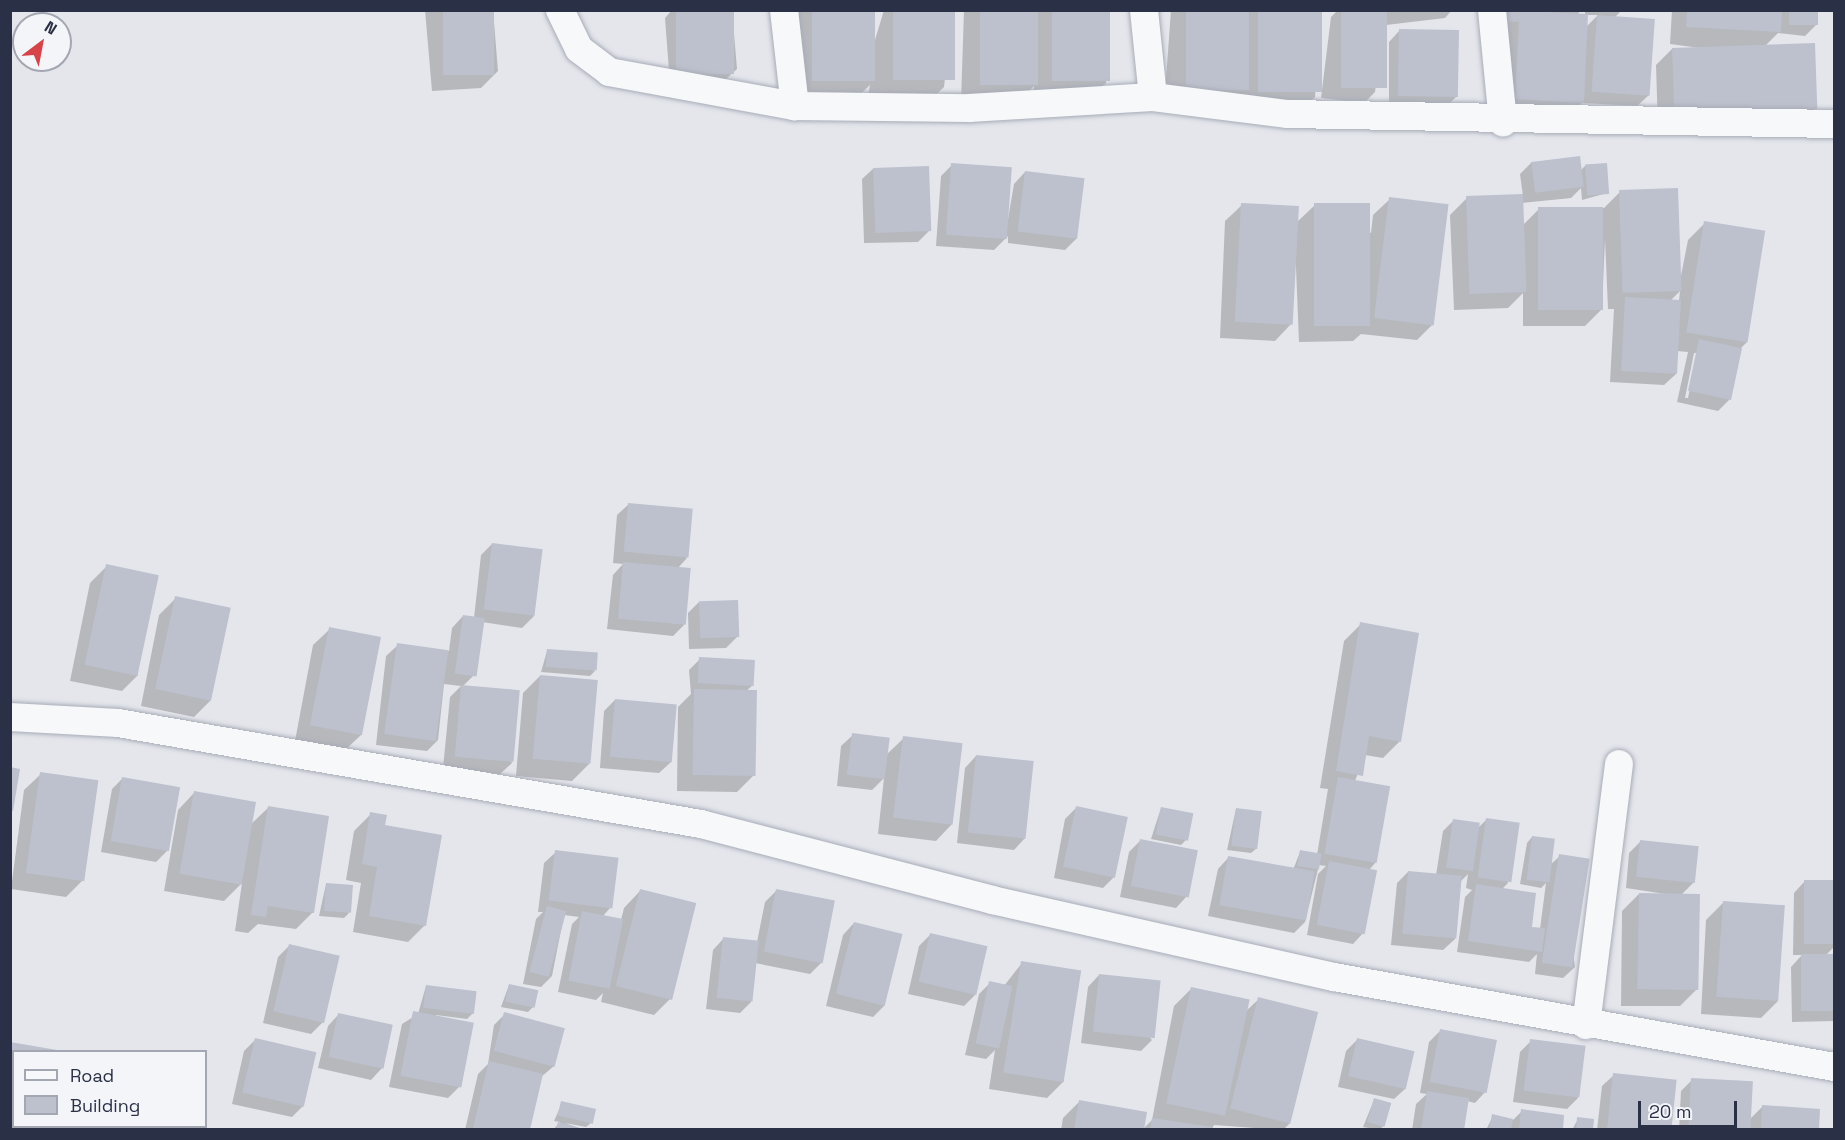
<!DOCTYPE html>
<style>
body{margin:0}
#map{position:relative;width:1845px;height:1140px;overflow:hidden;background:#e4e6ec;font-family:"Space Grotesk",sans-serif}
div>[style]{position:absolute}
.shadow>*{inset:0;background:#0003}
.building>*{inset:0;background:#bdc1cd;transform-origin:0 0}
.roads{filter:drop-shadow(0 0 2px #a8acb7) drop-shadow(0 0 2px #a8acb7)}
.street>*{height:28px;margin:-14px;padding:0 14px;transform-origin:14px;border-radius:14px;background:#f7f8fa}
span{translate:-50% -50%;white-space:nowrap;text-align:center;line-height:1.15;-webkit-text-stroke:4.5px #f4f5f9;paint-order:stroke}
.frame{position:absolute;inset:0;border:12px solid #2a3146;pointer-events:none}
.legend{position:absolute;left:12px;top:1050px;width:195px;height:78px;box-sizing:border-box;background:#f4f5f9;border:2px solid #a3a7b1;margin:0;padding:8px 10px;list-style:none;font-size:18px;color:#2a3146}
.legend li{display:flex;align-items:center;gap:12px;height:30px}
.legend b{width:30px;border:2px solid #a3a7b1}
.north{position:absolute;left:12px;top:12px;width:60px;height:60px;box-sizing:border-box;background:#f4f5f9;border:2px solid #a3a7b1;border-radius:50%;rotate:32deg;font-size:16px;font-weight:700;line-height:24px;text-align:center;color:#2a3146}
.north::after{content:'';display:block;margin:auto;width:21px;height:27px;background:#d74347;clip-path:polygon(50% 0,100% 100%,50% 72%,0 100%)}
.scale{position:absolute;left:1638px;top:1101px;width:99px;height:27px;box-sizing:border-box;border:3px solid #2a3146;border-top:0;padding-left:8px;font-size:18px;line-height:21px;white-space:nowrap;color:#2a3146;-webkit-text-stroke:4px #f4f5f9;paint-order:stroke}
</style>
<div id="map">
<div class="shadow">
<i style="clip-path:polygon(425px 10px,493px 10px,498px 71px,481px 88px,432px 91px)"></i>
<i style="clip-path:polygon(672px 10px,732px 10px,737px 69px,725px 80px,670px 84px,665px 18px)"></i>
<i style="clip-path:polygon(799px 10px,874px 10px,875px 40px,884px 10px,953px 10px,944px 87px,927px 103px,868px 96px,870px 85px,855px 99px,794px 97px)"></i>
<i style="clip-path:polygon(964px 10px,1108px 10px,1106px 83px,1089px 100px,1034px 98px,1034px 86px,1017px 103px,961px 101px)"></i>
<i style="clip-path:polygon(1171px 10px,1321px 10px,1315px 97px,1298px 113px,1164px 107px)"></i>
<i style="clip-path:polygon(1338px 10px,1452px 10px,1445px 18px,1386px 25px,1385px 19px,1375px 92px,1364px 103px,1321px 98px,1331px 17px)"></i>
<i style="clip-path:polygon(evenodd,1489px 10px,1581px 10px,1577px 15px,1585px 15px,1585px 10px,1622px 10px,1615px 17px,1649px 95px,1637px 106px,1582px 103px,1566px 120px,1498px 116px,1489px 10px,1587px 15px,1598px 15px,1586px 27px,1587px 15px)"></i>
<i style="clip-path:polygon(1672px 10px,1816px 10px,1816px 25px,1805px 36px,1778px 33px,1765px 46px,1816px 108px,1799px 125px,1658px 129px,1656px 65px,1673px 48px,1700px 48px,1670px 44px)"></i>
<i style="clip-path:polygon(1400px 30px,1457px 96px,1446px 107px,1389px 106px,1389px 42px)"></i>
<i style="clip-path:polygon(evenodd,1532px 162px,1581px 170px,1585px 166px,1607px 193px,1582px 200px,1581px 188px,1571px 198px,1522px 203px,1523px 225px,1539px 209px,1604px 208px,1620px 192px,1680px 281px,1688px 240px,1705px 223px,1747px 342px,1740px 349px,1730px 399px,1718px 411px,1677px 402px,1688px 352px,1677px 351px,1676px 374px,1664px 385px,1610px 382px,1614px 309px,1608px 309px,1605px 239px,1602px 309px,1585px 326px,1523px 326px,1523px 293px,1508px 308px,1454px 310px,1450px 215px,1467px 198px,1523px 196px,1520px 174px,1532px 162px,1680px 291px,1679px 301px,1670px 301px,1680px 291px,1532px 162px,1694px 353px,1697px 353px,1688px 398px,1685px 398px,1694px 353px)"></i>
<i style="clip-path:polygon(952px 165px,1006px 231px,1014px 184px,1025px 172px,1077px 238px,1065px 250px,1008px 243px,1008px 236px,994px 250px,936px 246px,941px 176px)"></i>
<i style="clip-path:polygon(874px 168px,930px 230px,918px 242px,864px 243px,862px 179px)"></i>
<i style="clip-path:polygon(1390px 199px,1434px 323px,1417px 340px,1361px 334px,1353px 341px,1299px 342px,1295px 243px,1291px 324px,1275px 341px,1220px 338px,1225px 221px,1242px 205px,1296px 223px,1315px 205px,1371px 233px,1373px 215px)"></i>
<i style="clip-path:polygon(1834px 213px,1834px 232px,1833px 215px)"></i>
<i style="clip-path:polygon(629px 504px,687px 558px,677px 569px,684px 625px,673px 636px,607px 629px,613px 575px,623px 564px,613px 563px,617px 515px)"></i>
<i style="clip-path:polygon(492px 544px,534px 616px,522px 628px,482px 622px,474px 675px,463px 686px,512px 763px,500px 774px,443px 768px,450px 697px,461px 686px,444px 684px,438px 740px,427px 751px,376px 745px,386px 656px,398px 645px,449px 651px,452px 628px,463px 616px,474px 618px,481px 555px)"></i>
<i style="clip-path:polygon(107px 566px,138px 675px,122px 691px,70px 681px,90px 583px)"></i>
<i style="clip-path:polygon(176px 598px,211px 700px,194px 717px,141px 706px,159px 615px)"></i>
<i style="clip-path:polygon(699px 602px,737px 637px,726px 648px,689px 649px,688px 613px)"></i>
<i style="clip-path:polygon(1361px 624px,1400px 741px,1383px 758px,1365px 755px,1355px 781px,1376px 862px,1369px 870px,1364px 932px,1353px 944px,1307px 935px,1318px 874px,1326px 866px,1319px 865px,1305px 922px,1294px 933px,1208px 916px,1218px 869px,1229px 857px,1293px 870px,1300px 852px,1317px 855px,1328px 789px,1320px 788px,1344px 641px)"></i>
<i style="clip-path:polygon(330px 629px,361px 735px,344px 751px,295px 741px,313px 645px)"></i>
<i style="clip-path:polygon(547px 651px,595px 671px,590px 676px,541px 672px)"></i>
<i style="clip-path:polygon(700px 659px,753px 685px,746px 691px,754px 775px,737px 792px,677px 791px,678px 707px,691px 694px,689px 670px)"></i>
<i style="clip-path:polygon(540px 676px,589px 764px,572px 781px,516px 776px,523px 693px)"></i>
<i style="clip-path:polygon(615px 700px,671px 762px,659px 773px,600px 768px,604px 711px)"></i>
<i style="clip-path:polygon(853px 735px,886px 755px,904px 738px,952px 824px,936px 841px,878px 834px,884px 778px,872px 790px,837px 786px,841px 746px)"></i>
<i style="clip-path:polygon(976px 756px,1025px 838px,1014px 850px,957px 843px,965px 768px)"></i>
<i style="clip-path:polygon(41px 774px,83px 880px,66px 897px,11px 889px,24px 790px)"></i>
<i style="clip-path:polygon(123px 778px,168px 850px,156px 862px,101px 852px,112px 789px)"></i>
<i style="clip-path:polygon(194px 793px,250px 825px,268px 808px,313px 912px,296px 929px,258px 924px,248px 933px,235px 931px,242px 883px,224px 901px,164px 891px,178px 810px)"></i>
<i style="clip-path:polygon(1076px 808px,1114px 877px,1103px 888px,1054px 878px,1065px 819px)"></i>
<i style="clip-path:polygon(1161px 808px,1186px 840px,1181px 845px,1151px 839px)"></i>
<i style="clip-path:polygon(1236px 809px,1257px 848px,1251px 853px,1227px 850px)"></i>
<i style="clip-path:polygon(371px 814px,383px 826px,425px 925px,408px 942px,353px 932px,361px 883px,346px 880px,354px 831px)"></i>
<i style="clip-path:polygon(1487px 819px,1508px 883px,1502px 889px,1530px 928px,1540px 929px,1546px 883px,1541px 888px,1520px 884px,1527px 843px,1532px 837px,1549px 866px,1560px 856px,1575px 967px,1563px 978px,1535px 974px,1537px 954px,1529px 962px,1457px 952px,1465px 897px,1472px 890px,1466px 888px,1468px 874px,1460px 882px,1455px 939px,1443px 950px,1391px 945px,1397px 883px,1408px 872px,1436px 875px,1443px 831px,1454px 820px,1478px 828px)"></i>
<i style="clip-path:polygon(1140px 841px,1187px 896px,1176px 908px,1120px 897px,1129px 852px)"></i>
<i style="clip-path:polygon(1640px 842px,1694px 882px,1681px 895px,1697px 989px,1680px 1006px,1621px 1006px,1622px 911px,1639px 894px,1672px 895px,1626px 888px,1629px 853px)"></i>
<i style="clip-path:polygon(556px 852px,610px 908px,602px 917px,621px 920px,624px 908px,640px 891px,671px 998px,654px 1015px,601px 1002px,603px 993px,596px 1000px,558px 992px,572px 924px,579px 917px,564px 915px,552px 976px,541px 987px,523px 984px,536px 919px,543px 912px,538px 912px,544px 863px)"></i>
<i style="clip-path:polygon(1805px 881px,1834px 882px,1834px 947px,1826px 955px,1834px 955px,1834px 1021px,1792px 1022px,1791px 967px,1802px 955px,1793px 955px,1794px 893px)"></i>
<i style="clip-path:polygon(326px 884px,349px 913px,344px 918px,319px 916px)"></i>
<i style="clip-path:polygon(776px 891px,821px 963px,810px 974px,755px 963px,751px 1002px,740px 1013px,706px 1009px,713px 950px,724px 938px,757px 942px,765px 902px)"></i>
<i style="clip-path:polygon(1723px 903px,1778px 1001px,1761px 1018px,1701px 1014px,1706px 920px)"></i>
<i style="clip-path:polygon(854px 923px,901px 935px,884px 1006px,873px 1017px,826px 1006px,843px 935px)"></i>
<i style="clip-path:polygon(930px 935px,975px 995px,964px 1006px,908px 994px,919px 946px)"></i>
<i style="clip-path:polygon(289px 946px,323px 1022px,311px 1034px,263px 1023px,278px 957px)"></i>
<i style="clip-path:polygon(1022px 963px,1064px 1081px,1047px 1098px,989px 1089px,995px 1050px,986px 1059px,965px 1055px,979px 994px,990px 983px,1004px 986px)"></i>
<i style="clip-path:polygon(1099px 975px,1152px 1040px,1141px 1051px,1081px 1043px,1088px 987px)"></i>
<i style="clip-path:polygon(509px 985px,533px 1007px,528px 1012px,501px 1007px)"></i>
<i style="clip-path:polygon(426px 986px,473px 1013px,467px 1019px,436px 1015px,459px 1087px,448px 1098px,389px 1087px,402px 1024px,418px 1014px)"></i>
<i style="clip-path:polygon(1191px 989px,1246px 1011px,1259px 999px,1290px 1123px,1283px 1130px,1214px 1125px,1211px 1130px,1061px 1130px,1063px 1118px,1079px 1102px,1143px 1129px,1152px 1120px,1174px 1006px)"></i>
<i style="clip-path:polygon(339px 1014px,382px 1068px,371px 1080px,318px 1068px,328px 1026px)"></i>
<i style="clip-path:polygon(505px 1014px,554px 1066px,541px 1077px,529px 1130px,465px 1130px,478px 1074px,488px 1064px,494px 1025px)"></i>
<i style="clip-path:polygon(1440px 1031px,1486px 1091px,1475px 1103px,1467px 1101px,1463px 1130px,1412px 1130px,1416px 1104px,1427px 1094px,1420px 1093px,1429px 1042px)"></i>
<i style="clip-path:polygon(255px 1040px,303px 1106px,292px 1117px,232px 1104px,244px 1051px)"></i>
<i style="clip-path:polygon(1357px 1040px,1406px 1088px,1394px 1099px,1338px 1087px,1346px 1051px)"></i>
<i style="clip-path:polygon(1531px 1041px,1578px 1098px,1567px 1109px,1513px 1102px,1520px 1052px)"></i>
<i style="clip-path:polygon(10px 1044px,55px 1052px,14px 1052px,14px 1108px)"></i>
<i style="clip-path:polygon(1614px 1075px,1670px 1130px,1597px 1130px,1602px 1086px)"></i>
<i style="clip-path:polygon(1692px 1080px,1750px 1119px,1763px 1106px,1817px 1130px,1679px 1130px,1681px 1091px)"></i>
<i style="clip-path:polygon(1374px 1100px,1390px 1104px,1381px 1130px,1363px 1127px)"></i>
<i style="clip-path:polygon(562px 1103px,592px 1122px,586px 1127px,565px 1123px,581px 1129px,553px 1130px,560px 1122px,554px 1121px)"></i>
<i style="clip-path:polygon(1522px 1111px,1561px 1130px,1486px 1130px,1493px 1116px,1513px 1120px)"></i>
<i style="clip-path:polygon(1578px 1119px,1591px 1130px,1572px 1130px)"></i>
</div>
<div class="building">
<i style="left:443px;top:10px;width:51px;height:65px"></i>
<i style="left:676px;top:10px;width:58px;height:64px"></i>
<i style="left:812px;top:10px;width:63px;height:71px"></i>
<i style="left:893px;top:10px;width:62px;height:70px"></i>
<i style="left:980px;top:10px;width:58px;height:75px"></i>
<i style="left:1052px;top:10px;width:58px;height:71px"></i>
<i style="left:1186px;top:10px;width:63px;height:80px"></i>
<i style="left:1258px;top:10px;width:64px;height:82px"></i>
<i style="left:1341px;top:10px;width:46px;height:78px"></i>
<i style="clip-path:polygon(1504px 10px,1588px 14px,1584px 103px,1515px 99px,1519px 22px,1504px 21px)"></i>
<i style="clip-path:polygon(1687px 10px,1782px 10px,1781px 32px,1686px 27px)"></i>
<i style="left:1789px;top:10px;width:29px;height:15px"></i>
<i style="left:1597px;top:15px;width:58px;height:77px;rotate:4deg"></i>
<i style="left:1399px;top:29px;width:60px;height:67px;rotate:1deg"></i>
<i style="left:1815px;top:43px;width:66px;height:143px;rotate:88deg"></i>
<i style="left:1580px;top:156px;width:31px;height:49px;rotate:83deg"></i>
<i style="left:951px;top:163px;width:61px;height:72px;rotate:4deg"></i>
<i style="left:1607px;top:163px;width:31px;height:22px;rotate:86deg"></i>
<i style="left:929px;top:166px;width:65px;height:56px;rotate:88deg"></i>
<i style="left:1025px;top:171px;width:60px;height:61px;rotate:7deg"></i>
<i style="left:1678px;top:188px;width:103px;height:59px;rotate:88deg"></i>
<i style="left:1523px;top:194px;width:98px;height:57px;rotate:88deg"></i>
<i style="left:1389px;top:197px;width:60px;height:122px;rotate:7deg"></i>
<i style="left:1241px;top:203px;width:58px;height:119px;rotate:3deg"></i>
<i style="left:1314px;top:203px;width:56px;height:123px"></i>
<i style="left:1538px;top:207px;width:65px;height:103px"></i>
<i style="left:1704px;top:221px;width:62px;height:113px;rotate:9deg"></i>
<i style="left:1625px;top:297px;width:56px;height:74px;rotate:3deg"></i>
<i style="left:1699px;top:339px;width:44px;height:53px;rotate:12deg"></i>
<i style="left:628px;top:503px;width:65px;height:49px;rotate:5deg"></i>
<i style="left:492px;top:543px;width:51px;height:67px;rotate:7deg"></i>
<i style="left:623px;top:562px;width:68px;height:57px;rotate:5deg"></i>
<i style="left:106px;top:564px;width:54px;height:103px;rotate:12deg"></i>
<i style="left:175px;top:596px;width:57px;height:95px;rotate:12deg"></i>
<i style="left:738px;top:600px;width:37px;height:39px;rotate:88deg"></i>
<i style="left:463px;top:615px;width:22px;height:59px;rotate:8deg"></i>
<i style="clip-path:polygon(1360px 622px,1419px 633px,1401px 742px,1369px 736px,1363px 776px,1336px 771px)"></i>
<i style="left:329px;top:627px;width:53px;height:100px;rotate:11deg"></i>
<i style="left:397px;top:643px;width:52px;height:92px;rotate:8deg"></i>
<i style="left:547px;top:649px;width:51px;height:18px;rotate:4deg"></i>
<i style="left:699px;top:657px;width:56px;height:26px;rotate:3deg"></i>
<i style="left:540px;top:675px;width:58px;height:84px;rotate:5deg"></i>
<i style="left:461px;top:685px;width:59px;height:72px;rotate:5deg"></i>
<i style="left:694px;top:689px;width:63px;height:86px;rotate:1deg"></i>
<i style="left:615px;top:699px;width:62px;height:58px;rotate:5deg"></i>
<i style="left:852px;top:733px;width:38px;height:42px;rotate:7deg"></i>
<i style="left:903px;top:736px;width:60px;height:82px;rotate:7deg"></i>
<i style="left:976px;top:755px;width:58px;height:78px;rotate:6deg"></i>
<i style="clip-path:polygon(10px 767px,20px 769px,13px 811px,10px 810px)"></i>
<i style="left:40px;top:772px;width:59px;height:102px;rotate:8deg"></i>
<i style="left:122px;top:777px;width:59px;height:65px;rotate:10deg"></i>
<i style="left:1338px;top:777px;width:53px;height:78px;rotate:10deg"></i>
<i style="left:194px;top:791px;width:63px;height:84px;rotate:10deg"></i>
<i style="clip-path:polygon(268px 806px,329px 816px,314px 913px,268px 906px,266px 917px,251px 915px)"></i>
<i style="left:1076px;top:806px;width:53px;height:62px;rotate:12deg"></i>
<i style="left:1161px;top:807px;width:33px;height:28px;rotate:11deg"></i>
<i style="left:1236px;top:808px;width:26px;height:38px;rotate:7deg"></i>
<i style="clip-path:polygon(370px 812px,387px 815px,385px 825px,442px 835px,426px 926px,369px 916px,377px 867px,362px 864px)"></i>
<i style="left:1486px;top:818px;width:34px;height:60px;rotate:8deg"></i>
<i style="left:1453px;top:819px;width:27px;height:49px;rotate:8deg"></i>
<i style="left:1532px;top:836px;width:23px;height:44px;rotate:7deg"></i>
<i style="left:1140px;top:839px;width:59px;height:48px;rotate:11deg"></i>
<i style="left:1640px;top:840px;width:59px;height:37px;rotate:6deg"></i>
<i style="left:555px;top:850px;width:64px;height:51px;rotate:7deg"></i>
<i style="left:1300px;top:850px;width:22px;height:16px;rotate:10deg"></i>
<i style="left:1559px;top:854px;width:31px;height:110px;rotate:9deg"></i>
<i style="left:1228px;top:856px;width:88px;height:50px;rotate:10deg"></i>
<i style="left:1329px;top:861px;width:49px;height:65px;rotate:11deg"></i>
<i style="left:1408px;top:871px;width:54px;height:63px;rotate:5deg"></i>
<i style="left:1804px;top:880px;width:30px;height:64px"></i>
<i style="left:326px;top:883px;width:27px;height:28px;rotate:4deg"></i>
<i style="clip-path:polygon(1476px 884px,1536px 893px,1532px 927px,1545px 928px,1542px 952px,1468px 941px)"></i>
<i style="left:640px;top:889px;width:58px;height:100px;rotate:14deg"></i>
<i style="left:776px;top:889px;width:60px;height:64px;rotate:11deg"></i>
<i style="left:1639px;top:893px;width:61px;height:96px;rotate:1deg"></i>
<i style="left:1723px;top:901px;width:62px;height:96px;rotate:4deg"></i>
<i style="left:547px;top:906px;width:20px;height:68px;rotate:15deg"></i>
<i style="left:582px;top:911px;width:42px;height:71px;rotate:11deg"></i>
<i style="left:854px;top:922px;width:50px;height:74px;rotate:14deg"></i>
<i style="left:930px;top:933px;width:59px;height:50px;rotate:13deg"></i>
<i style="left:723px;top:937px;width:36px;height:61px;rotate:6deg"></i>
<i style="left:289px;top:944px;width:52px;height:69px;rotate:13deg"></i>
<i style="left:1801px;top:954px;width:33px;height:57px"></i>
<i style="left:1021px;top:961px;width:61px;height:113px;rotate:9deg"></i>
<i style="left:1099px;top:974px;width:62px;height:58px;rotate:6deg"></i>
<i style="left:989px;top:981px;width:24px;height:64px;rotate:12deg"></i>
<i style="left:509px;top:984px;width:30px;height:18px;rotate:12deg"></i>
<i style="left:426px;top:985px;width:51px;height:23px;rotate:7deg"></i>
<i style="left:1191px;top:987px;width:60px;height:119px;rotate:12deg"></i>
<i style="left:1258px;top:997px;width:62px;height:115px;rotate:14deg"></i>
<i style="left:413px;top:1011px;width:62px;height:66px;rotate:11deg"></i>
<i style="left:504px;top:1012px;width:63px;height:40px;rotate:15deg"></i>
<i style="left:338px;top:1013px;width:56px;height:45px;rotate:12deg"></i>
<i style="left:1440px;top:1029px;width:58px;height:54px;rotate:11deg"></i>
<i style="left:255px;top:1038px;width:63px;height:56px;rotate:13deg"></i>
<i style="left:1357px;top:1038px;width:59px;height:39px;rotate:13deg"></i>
<i style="left:1530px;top:1039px;width:56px;height:52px;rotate:7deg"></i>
<i style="clip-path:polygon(10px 1042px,57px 1050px,14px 1052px,14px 1095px)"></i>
<i style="clip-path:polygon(489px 1061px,543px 1074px,530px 1130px,473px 1128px)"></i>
<i style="left:1613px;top:1073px;width:64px;height:57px;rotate:6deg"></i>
<i style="left:1691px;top:1078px;width:62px;height:52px;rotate:3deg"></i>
<i style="clip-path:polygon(1427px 1091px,1469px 1098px,1464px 1130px,1421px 1130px)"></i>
<i style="left:1374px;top:1098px;width:18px;height:25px;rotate:16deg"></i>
<i style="clip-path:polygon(1079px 1100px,1147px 1112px,1144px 1130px,1074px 1130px)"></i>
<i style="left:561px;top:1101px;width:36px;height:15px;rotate:13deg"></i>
<i style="clip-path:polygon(1762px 1105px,1820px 1109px,1819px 1130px,1761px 1130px)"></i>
<i style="clip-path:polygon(1521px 1109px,1564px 1115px,1563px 1130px,1519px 1130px)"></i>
<i style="clip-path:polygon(1492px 1114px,1513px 1119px,1511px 1130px,1489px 1130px)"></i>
<i style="clip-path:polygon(1577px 1117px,1594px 1119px,1593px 1130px,1576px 1130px)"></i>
<i style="clip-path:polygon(1152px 1118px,1213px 1127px,1213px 1130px,1150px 1130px)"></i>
<i style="clip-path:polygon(558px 1122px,584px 1129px,584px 1130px,556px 1130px)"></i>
</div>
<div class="roads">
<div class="street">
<i style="left:560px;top:10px;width:43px;rotate:64deg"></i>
<i style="left:579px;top:49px;width:38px;rotate:37deg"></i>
<i style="left:609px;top:72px;width:189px;rotate:10.4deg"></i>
<i style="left:795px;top:106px;width:174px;rotate:0.7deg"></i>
<i style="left:969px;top:108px;width:184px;rotate:-3.4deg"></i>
<i style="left:1153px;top:97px;width:136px;rotate:7.2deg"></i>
<i style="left:1288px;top:114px;width:546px;rotate:1.05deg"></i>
<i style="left:784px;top:10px;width:97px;rotate:83.5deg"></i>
<i style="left:1144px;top:10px;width:87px;rotate:84.1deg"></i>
<i style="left:1492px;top:10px;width:113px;rotate:84.4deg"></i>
<i style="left:10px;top:717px;width:108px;rotate:3.2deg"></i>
<i style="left:118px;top:723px;width:592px;rotate:9.83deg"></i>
<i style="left:701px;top:824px;width:301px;rotate:14.6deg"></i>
<i style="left:992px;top:900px;width:351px;rotate:12.7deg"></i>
<i style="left:1334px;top:977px;width:508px;rotate:10.2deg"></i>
<i style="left:1586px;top:1025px;width:263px;rotate:-82.8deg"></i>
</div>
</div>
<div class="frame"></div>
<ul class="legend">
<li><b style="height:8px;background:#f7f8fa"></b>Road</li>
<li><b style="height:16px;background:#bdc1cd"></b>Building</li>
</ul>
<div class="north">N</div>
<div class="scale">20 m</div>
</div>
